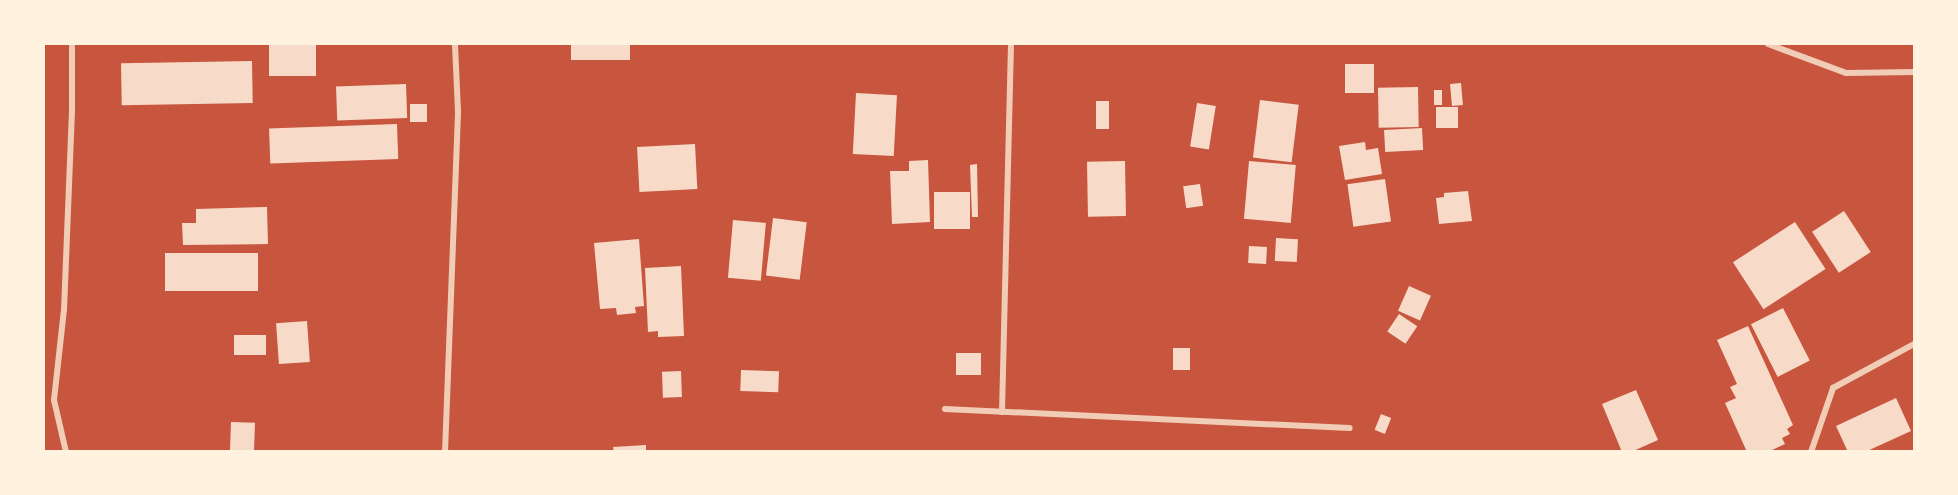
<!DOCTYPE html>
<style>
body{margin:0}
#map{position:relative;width:1958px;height:495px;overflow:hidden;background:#c8553d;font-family:"Work Sans",sans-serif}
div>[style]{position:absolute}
.building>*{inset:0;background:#f7dbc8;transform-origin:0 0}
.minor>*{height:6px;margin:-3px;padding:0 3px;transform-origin:3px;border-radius:3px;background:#f1ccb7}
span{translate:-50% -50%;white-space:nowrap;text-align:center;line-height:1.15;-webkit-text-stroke:6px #fff3e0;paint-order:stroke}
.frame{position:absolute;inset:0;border:45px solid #fff3e0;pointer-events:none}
</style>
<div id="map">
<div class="building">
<i style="left:269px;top:44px;width:47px;height:32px"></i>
<i style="left:571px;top:44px;width:59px;height:16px"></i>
<i style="left:252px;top:61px;width:42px;height:131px;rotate:89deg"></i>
<i style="left:1345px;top:64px;width:29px;height:29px"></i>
<i style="left:1461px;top:83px;width:22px;height:11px;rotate:85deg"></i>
<i style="left:406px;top:84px;width:34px;height:70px;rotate:88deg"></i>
<i style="left:1418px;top:87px;width:40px;height:40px;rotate:89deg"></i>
<i style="left:1434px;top:90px;width:8px;height:15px"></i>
<i style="left:856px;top:93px;width:41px;height:61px;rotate:3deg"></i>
<i style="left:1260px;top:100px;width:39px;height:58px;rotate:7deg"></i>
<i style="left:1096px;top:101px;width:13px;height:28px"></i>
<i style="left:1197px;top:103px;width:19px;height:44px;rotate:9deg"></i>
<i style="left:410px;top:104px;width:17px;height:18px"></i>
<i style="left:1436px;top:107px;width:22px;height:21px"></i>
<i style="left:397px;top:124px;width:35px;height:128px;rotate:88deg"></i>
<i style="left:1422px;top:128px;width:22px;height:38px;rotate:87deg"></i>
<i style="clip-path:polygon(1365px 142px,1366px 150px,1378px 148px,1382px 174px,1345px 180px,1339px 146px)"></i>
<i style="left:695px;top:144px;width:45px;height:58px;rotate:87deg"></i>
<i style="clip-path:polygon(928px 160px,930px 222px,892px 224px,890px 171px,909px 171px,909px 161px)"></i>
<i style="left:1125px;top:161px;width:55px;height:38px;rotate:89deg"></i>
<i style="left:1249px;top:161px;width:47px;height:58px;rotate:5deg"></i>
<i style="clip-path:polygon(977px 164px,978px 217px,972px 217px,970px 165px)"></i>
<i style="left:1385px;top:179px;width:43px;height:38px;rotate:82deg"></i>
<i style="left:1200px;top:184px;width:22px;height:17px;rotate:82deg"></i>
<i style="clip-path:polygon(1468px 191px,1472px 221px,1439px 224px,1436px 198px,1444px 197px,1444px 193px)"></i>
<i style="left:970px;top:192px;width:37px;height:36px;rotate:90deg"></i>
<i style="clip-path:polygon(267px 207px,268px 244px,183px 245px,182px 223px,196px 223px,196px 209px)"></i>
<i style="left:1844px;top:211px;width:49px;height:38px;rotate:57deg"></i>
<i style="left:773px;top:218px;width:34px;height:58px;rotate:7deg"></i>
<i style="left:733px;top:220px;width:33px;height:58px;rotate:5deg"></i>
<i style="left:1795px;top:222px;width:56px;height:74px;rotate:57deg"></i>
<i style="left:1276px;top:238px;width:22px;height:23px;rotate:3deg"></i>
<i style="clip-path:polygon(639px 239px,644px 306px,635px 307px,636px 313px,617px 315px,616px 308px,600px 309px,594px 243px)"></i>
<i style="left:1249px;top:246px;width:18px;height:17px;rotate:3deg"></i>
<i style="left:258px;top:253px;width:38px;height:93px;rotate:90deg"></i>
<i style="clip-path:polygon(681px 266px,684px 336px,658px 337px,658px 331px,648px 332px,645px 268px)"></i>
<i style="left:1409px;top:286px;width:24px;height:27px;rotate:24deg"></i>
<i style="left:1783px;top:308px;width:59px;height:36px;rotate:63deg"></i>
<i style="left:1399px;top:314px;width:22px;height:21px;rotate:34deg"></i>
<i style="left:307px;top:321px;width:41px;height:31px;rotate:86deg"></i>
<i style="clip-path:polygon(1748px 326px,1793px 425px,1787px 429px,1790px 434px,1782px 438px,1785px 444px,1768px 452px,1747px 452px,1725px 403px,1736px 398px,1730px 387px,1737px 384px,1717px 340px)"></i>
<i style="left:234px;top:335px;width:32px;height:20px"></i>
<i style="left:1173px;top:348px;width:17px;height:22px"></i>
<i style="left:956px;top:353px;width:25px;height:22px"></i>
<i style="left:741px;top:370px;width:38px;height:21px;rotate:2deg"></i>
<i style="left:681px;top:371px;width:26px;height:19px;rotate:88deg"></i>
<i style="clip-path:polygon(1636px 390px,1658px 440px,1631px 452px,1622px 452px,1602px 404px)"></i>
<i style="clip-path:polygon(1896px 398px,1911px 431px,1865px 452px,1848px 452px,1836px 426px)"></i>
<i style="left:1381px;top:414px;width:11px;height:17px;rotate:22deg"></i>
<i style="left:231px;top:422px;width:24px;height:30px;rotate:2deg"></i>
<i style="clip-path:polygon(646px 445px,646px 452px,614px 452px,613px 447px)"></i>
</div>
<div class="minor">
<i style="left:1768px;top:44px;width:83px;rotate:20.4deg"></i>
<i style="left:1846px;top:73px;width:68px;rotate:-0.8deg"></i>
<i style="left:945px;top:409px;width:405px;rotate:2.7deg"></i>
<i style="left:1002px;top:412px;width:368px;rotate:-88.6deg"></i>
<i style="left:66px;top:452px;width:53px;rotate:-103deg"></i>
<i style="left:54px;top:400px;width:91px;rotate:-83.7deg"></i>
<i style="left:64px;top:310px;width:200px;rotate:-87.7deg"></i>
<i style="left:72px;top:110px;width:66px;rotate:-90deg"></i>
<i style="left:445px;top:452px;width:341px;rotate:-87.8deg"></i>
<i style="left:458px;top:111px;width:67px;rotate:-92.6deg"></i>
<i style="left:1811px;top:452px;width:68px;rotate:-71deg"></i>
<i style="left:1833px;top:388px;width:92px;rotate:-28.5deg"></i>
</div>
<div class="frame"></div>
</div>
